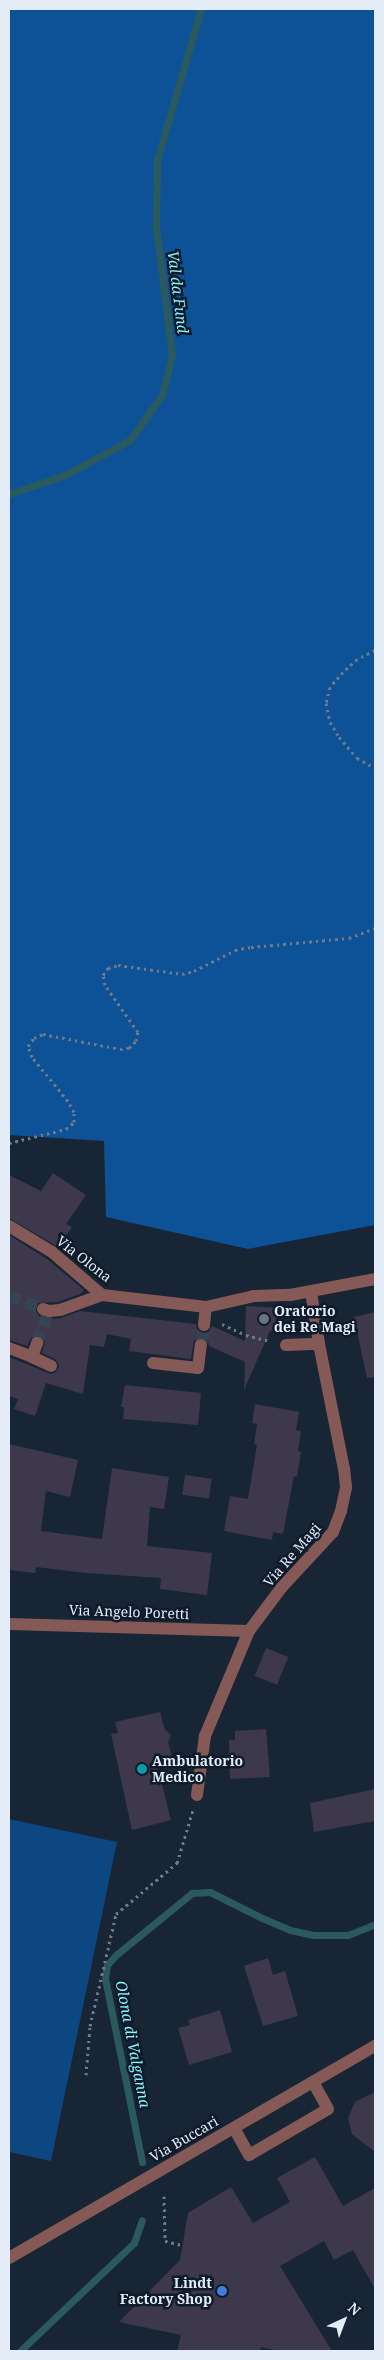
<!DOCTYPE html>
<style>
body{margin:0}
#map{position:relative;width:384px;height:2360px;overflow:hidden;background:#182535;font-family:"Noto Serif",serif}
div>[style]{position:absolute}
.green>*{inset:0;background:#0c4782}
.forest>*{inset:0;background:#0d5296}
.stream>*{height:7px;margin:-3.5px;padding:0 3.5px;transform-origin:3.5px;border-radius:3.5px;background:#2b5a5e}
.building>*{inset:0;background:#3e384c;transform-origin:0 0}
.minor-tunnel>*{height:12px;margin-top:-6px;transform-origin:0;background:repeating-linear-gradient(90deg,#364352 0 12px,transparent 0 18px)}
.path>*{height:3px;margin-top:-1.5px;transform-origin:0;background:repeating-linear-gradient(90deg,#707b89 0 2.5px,transparent 0 6.5px)}
.minor>*{height:12px;margin:-6px;padding:0 6px;transform-origin:6px;border-radius:6px;background:#845956}
.dots>*{width:14px;height:14px;translate:-50% -50%;box-sizing:border-box;border:2px solid #0f1b2b;border-radius:50%}
span{translate:-50% -50%;white-space:nowrap;text-align:center;line-height:1.15;-webkit-text-stroke:5px #0f1b2b;paint-order:stroke}
.street-label{font-size:14px;color:#e3ecf7}
.poi-label{font-size:14px;color:#e3ecf7;font-weight:700}
.left{translate:0 -50%;text-align:left}
.right{translate:-100% -50%;text-align:right}
.water-label{font-size:15px;color:#8cf1fa;font-style:italic}
.frame{position:absolute;inset:0;border:10px solid #e3ecf7;pointer-events:none}
.north{position:absolute;left:319px;top:2295px;width:50px;height:50px;-webkit-text-stroke:4px #0f1b2b;paint-order:stroke;rotate:43deg;font-size:14px;font-weight:700;line-height:20px;text-align:center;color:#e3ecf7}
.north::after{content:'';display:block;margin:auto;width:18px;height:22px;background:#e3ecf7;clip-path:polygon(50% 0,100% 100%,50% 72%,0 100%)}
</style>
<div id="map">
<div class="green">
<i style="clip-path:polygon(9px 1819px,117px 1842px,51px 2161px,9px 2152px)"></i>
</div>
<div class="forest">
<i style="clip-path:polygon(9px 9px,375px 9px,375px 1225px,248px 1249px,106px 1217px,104px 1141px,9px 1135px)"></i>
</div>
<div class="stream">
<i style="left:9px;top:494px;width:59px;rotate:-18.7deg"></i>
<i style="left:65px;top:475px;width:74px;rotate:-28.3deg"></i>
<i style="left:130px;top:440px;width:55px;rotate:-54.6deg"></i>
<i style="left:162px;top:395px;width:41px;rotate:-76deg"></i>
<i style="left:172px;top:355px;width:129px;rotate:-97.1deg"></i>
<i style="left:156px;top:227px;width:67px;rotate:-89.1deg"></i>
<i style="left:157px;top:160px;width:157px;rotate:-73.8deg"></i>
<i style="left:142px;top:2162px;width:187px;rotate:-101.4deg"></i>
<i style="left:105px;top:1979px;width:14px;rotate:-82deg"></i>
<i style="left:107px;top:1965px;width:13px;rotate:-48deg"></i>
<i style="left:116px;top:1955px;width:98px;rotate:-39.2deg"></i>
<i style="left:192px;top:1893px;width:18px;rotate:-3deg"></i>
<i style="left:210px;top:1892px;width:58px;rotate:26.6deg"></i>
<i style="left:262px;top:1918px;width:30px;rotate:23deg"></i>
<i style="left:290px;top:1930px;width:24px;rotate:12deg"></i>
<i style="left:313px;top:1935px;width:35px"></i>
<i style="left:348px;top:1935px;width:29px;rotate:-22deg"></i>
<i style="left:20px;top:2351px;width:157px;rotate:-43.5deg"></i>
<i style="left:134px;top:2243px;width:24px;rotate:-71deg"></i>
</div>
<div class="building">
<i style="clip-path:polygon(53px 1173px,86px 1195px,66px 1224px,72px 1227px,58px 1247px,9px 1218px,9px 1175px,41px 1191px)"></i>
<i style="clip-path:polygon(9px 1235px,47px 1259px,84px 1290px,80px 1294px,58px 1302px,38px 1303px,35px 1310px,40px 1317px,49px 1319px,61px 1318px,80px 1311px,196px 1324px,197px 1329px,203px 1333px,208px 1332px,212px 1326px,245px 1341px,246px 1306px,283px 1308px,283px 1332px,270px 1331px,244px 1390px,245px 1362px,209px 1346px,208px 1341px,203px 1337px,194px 1340px,191px 1359px,129px 1351px,131px 1339px,107px 1334px,104px 1347px,90px 1345px,83px 1394px,46px 1383px,35px 1416px,14px 1409px,18px 1399px,9px 1396px,9px 1357px,51px 1374px,56px 1372px,59px 1366px,55px 1359px,42px 1353px,45px 1342px,40px 1336px,32px 1337px,27px 1346px,9px 1340px)"></i>
<i style="clip-path:polygon(375px 1312px,375px 1377px,367px 1378px,354px 1317px)"></i>
<i style="clip-path:polygon(125px 1385px,201px 1393px,198px 1425px,123px 1419px,124px 1407px,121px 1407px)"></i>
<i style="clip-path:polygon(255px 1404px,299px 1412px,296px 1430px,301px 1431px,298px 1451px,301px 1452px,297px 1477px,294px 1476px,283px 1534px,273px 1532px,272px 1540px,224px 1531px,230px 1496px,248px 1499px,257px 1445px,254px 1444px,257px 1424px,252px 1423px)"></i>
<i style="clip-path:polygon(9px 1444px,78px 1460px,70px 1497px,46px 1491px,41px 1531px,102px 1539px,112px 1468px,169px 1477px,164px 1509px,150px 1507px,147px 1546px,212px 1553px,207px 1595px,160px 1589px,161px 1578px,86px 1573px,36px 1567px,35px 1573px,9px 1570px)"></i>
<i style="left:185px;top:1475px;width:27px;height:20px;rotate:8deg"></i>
<i style="left:266px;top:1648px;width:24px;height:30px;rotate:22deg"></i>
<i style="clip-path:polygon(160px 1712px,165px 1730px,171px 1735px,168px 1742px,173px 1761px,157px 1765px,171px 1820px,132px 1830px,111px 1734px,118px 1733px,115px 1722px)"></i>
<i style="clip-path:polygon(266px 1729px,270px 1777px,230px 1779px,229px 1740px,235px 1740px,235px 1731px)"></i>
<i style="clip-path:polygon(375px 1789px,375px 1821px,314px 1832px,310px 1803px)"></i>
<i style="clip-path:polygon(268px 1958px,273px 1975px,285px 1971px,298px 2016px,263px 2026px,244px 1966px)"></i>
<i style="clip-path:polygon(220px 2010px,232px 2052px,189px 2065px,178px 2028px,190px 2025px,188px 2020px)"></i>
<i style="clip-path:polygon(375px 2092px,375px 2152px,352px 2134px,348px 2118px,355px 2102px)"></i>
<i style="clip-path:polygon(315px 2157px,343px 2206px,375px 2188px,375px 2289px,353px 2250px,334px 2260px,324px 2241px,280px 2266px,332px 2351px,279px 2351px,261px 2347px,260px 2351px,177px 2351px,181px 2335px,119px 2322px,180px 2260px,188px 2213px,231px 2187px,253px 2223px,290px 2202px,277px 2178px)"></i>
</div>
<div class="minor-tunnel">
<i style="left:9px;top:1296px;width:36px;rotate:21deg"></i>
<i style="left:37px;top:1343px;width:29px;rotate:-70deg"></i>
<i style="left:201px;top:1345px;width:20px;rotate:-81deg"></i>
</div>
<div class="path">
<i style="left:375px;top:650px;width:20px;rotate:153deg"></i>
<i style="left:357px;top:659px;width:19px;rotate:137deg"></i>
<i style="left:343px;top:672px;width:20px;rotate:131deg"></i>
<i style="left:330px;top:687px;width:16px;rotate:104deg"></i>
<i style="left:326px;top:703px;width:19px;rotate:78deg"></i>
<i style="left:330px;top:722px;width:17px;rotate:59deg"></i>
<i style="left:339px;top:737px;width:28px;rotate:49deg"></i>
<i style="left:357px;top:758px;width:21px;rotate:29deg"></i>
<i style="left:9px;top:1143px;width:59px;rotate:-13.8deg"></i>
<i style="left:66px;top:1129px;width:11px;rotate:-41deg"></i>
<i style="left:74px;top:1122px;width:10px;rotate:-90deg"></i>
<i style="left:74px;top:1112px;width:13px;rotate:-119deg"></i>
<i style="left:68px;top:1101px;width:57px;rotate:-129.3deg"></i>
<i style="left:32px;top:1057px;width:12px;rotate:-110deg"></i>
<i style="left:28px;top:1046px;width:10px;rotate:-53deg"></i>
<i style="left:34px;top:1038px;width:10px;rotate:-24deg"></i>
<i style="left:43px;top:1034px;width:78px;rotate:11deg"></i>
<i style="left:120px;top:1049px;width:9px;rotate:-6deg"></i>
<i style="left:129px;top:1048px;width:10px;rotate:-45deg"></i>
<i style="left:136px;top:1041px;width:9px;rotate:-77deg"></i>
<i style="left:138px;top:1032px;width:57px;rotate:-125.1deg"></i>
<i style="left:105px;top:985px;width:10px;rotate:-101deg"></i>
<i style="left:103px;top:975px;width:9px;rotate:-54deg"></i>
<i style="left:108px;top:968px;width:10px;rotate:-17deg"></i>
<i style="left:118px;top:965px;width:65px;rotate:8deg"></i>
<i style="left:182px;top:974px;width:12px;rotate:-14deg"></i>
<i style="left:194px;top:971px;width:46px;rotate:-27.1deg"></i>
<i style="left:235px;top:950px;width:16px;rotate:-11deg"></i>
<i style="left:251px;top:947px;width:98px;rotate:-5.2deg"></i>
<i style="left:349px;top:938px;width:28px;rotate:-21deg"></i>
<i style="left:222px;top:1324px;width:26px;rotate:25deg"></i>
<i style="left:246px;top:1335px;width:25px;rotate:14deg"></i>
<i style="left:86px;top:2075px;width:49px;rotate:-85.3deg"></i>
<i style="left:90px;top:2026px;width:115px;rotate:-76.9deg"></i>
<i style="left:116px;top:1914px;width:80px;rotate:-39.9deg"></i>
<i style="left:177px;top:1863px;width:55px;rotate:-73.2deg"></i>
<i style="left:164px;top:2196px;width:45px;rotate:88.7deg"></i>
<i style="left:165px;top:2241px;width:17px;rotate:13deg"></i>
</div>
<div class="minor">
<i style="left:9px;top:1226px;width:50px;rotate:31.2deg"></i>
<i style="left:52px;top:1252px;width:66px;rotate:40.7deg"></i>
<i style="left:102px;top:1295px;width:105px;rotate:6.6deg"></i>
<i style="left:206px;top:1307px;width:49px;rotate:-12.9deg"></i>
<i style="left:254px;top:1296px;width:36px;rotate:-2deg"></i>
<i style="left:290px;top:1295px;width:86px;rotate:-10.7deg"></i>
<i style="left:43px;top:1309px;width:6px;rotate:18deg"></i>
<i style="left:49px;top:1311px;width:11px;rotate:-5deg"></i>
<i style="left:60px;top:1310px;width:45px;rotate:-19.7deg"></i>
<i style="left:204px;top:1325px;width:18px;rotate:-84deg"></i>
<i style="left:286px;top:1345px;width:33px;rotate:-2deg"></i>
<i style="left:9px;top:1348px;width:25px;rotate:21deg"></i>
<i style="left:32px;top:1357px;width:15px;rotate:-70deg"></i>
<i style="left:32px;top:1357px;width:21px;rotate:25deg"></i>
<i style="left:153px;top:1363px;width:45px;rotate:6.3deg"></i>
<i style="left:198px;top:1368px;width:23px;rotate:-83deg"></i>
<i style="left:9px;top:1624px;width:240px;rotate:1.7deg"></i>
<i style="left:197px;top:1795px;width:60px;rotate:-82.3deg"></i>
<i style="left:205px;top:1736px;width:114px;rotate:-67.3deg"></i>
<i style="left:249px;top:1631px;width:55px;rotate:-53.1deg"></i>
<i style="left:282px;top:1587px;width:75px;rotate:-47.2deg"></i>
<i style="left:333px;top:1532px;width:22px;rotate:-69deg"></i>
<i style="left:341px;top:1511px;width:25px;rotate:-78deg"></i>
<i style="left:346px;top:1487px;width:18px;rotate:-96deg"></i>
<i style="left:344px;top:1469px;width:127px;rotate:-101.3deg"></i>
<i style="left:319px;top:1344px;width:53px;rotate:-98.7deg"></i>
<i style="left:234px;top:2128px;width:31px;rotate:61deg"></i>
<i style="left:249px;top:2155px;width:91px;rotate:-30.2deg"></i>
<i style="left:328px;top:2109px;width:31px;rotate:-119deg"></i>
<i style="left:9px;top:2258px;width:423px;rotate:-30.1deg"></i>
</div>
<div class="dots">
<i style="left:264px;top:1319px;background:#6b7280"></i>
<i style="left:142px;top:1769px;background:#0f9aa8"></i>
<i style="left:222px;top:2291px;background:#3f7fe0"></i>
</div>
<div class="street-label">
<span style="left:84px;top:1259px;rotate:38deg">Via Olona</span>
<span style="left:292px;top:1555px;rotate:-49deg">Via Re Magi</span>
<span style="left:129px;top:1612px;rotate:2deg">Via Angelo Poretti</span>
<span style="left:184px;top:2139px;rotate:-30deg">Via Buccari</span>
</div>
<div class="poi-label">
<span class="left" style="left:274px;top:1319px">Oratorio<br>dei Re Magi</span>
<span class="left" style="left:152px;top:1769px">Ambulatorio<br>Medico</span>
<span class="right" style="left:212px;top:2291px">Lindt<br>Factory Shop</span>
</div>
<div class="water-label">
<span style="left:178px;top:292px;rotate:83deg">Val da Fund</span>
<span style="left:133px;top:2044px;rotate:79deg">Olona di Valganna</span>
</div>
<div class="frame"></div>
<div class="north">N</div>
</div>
